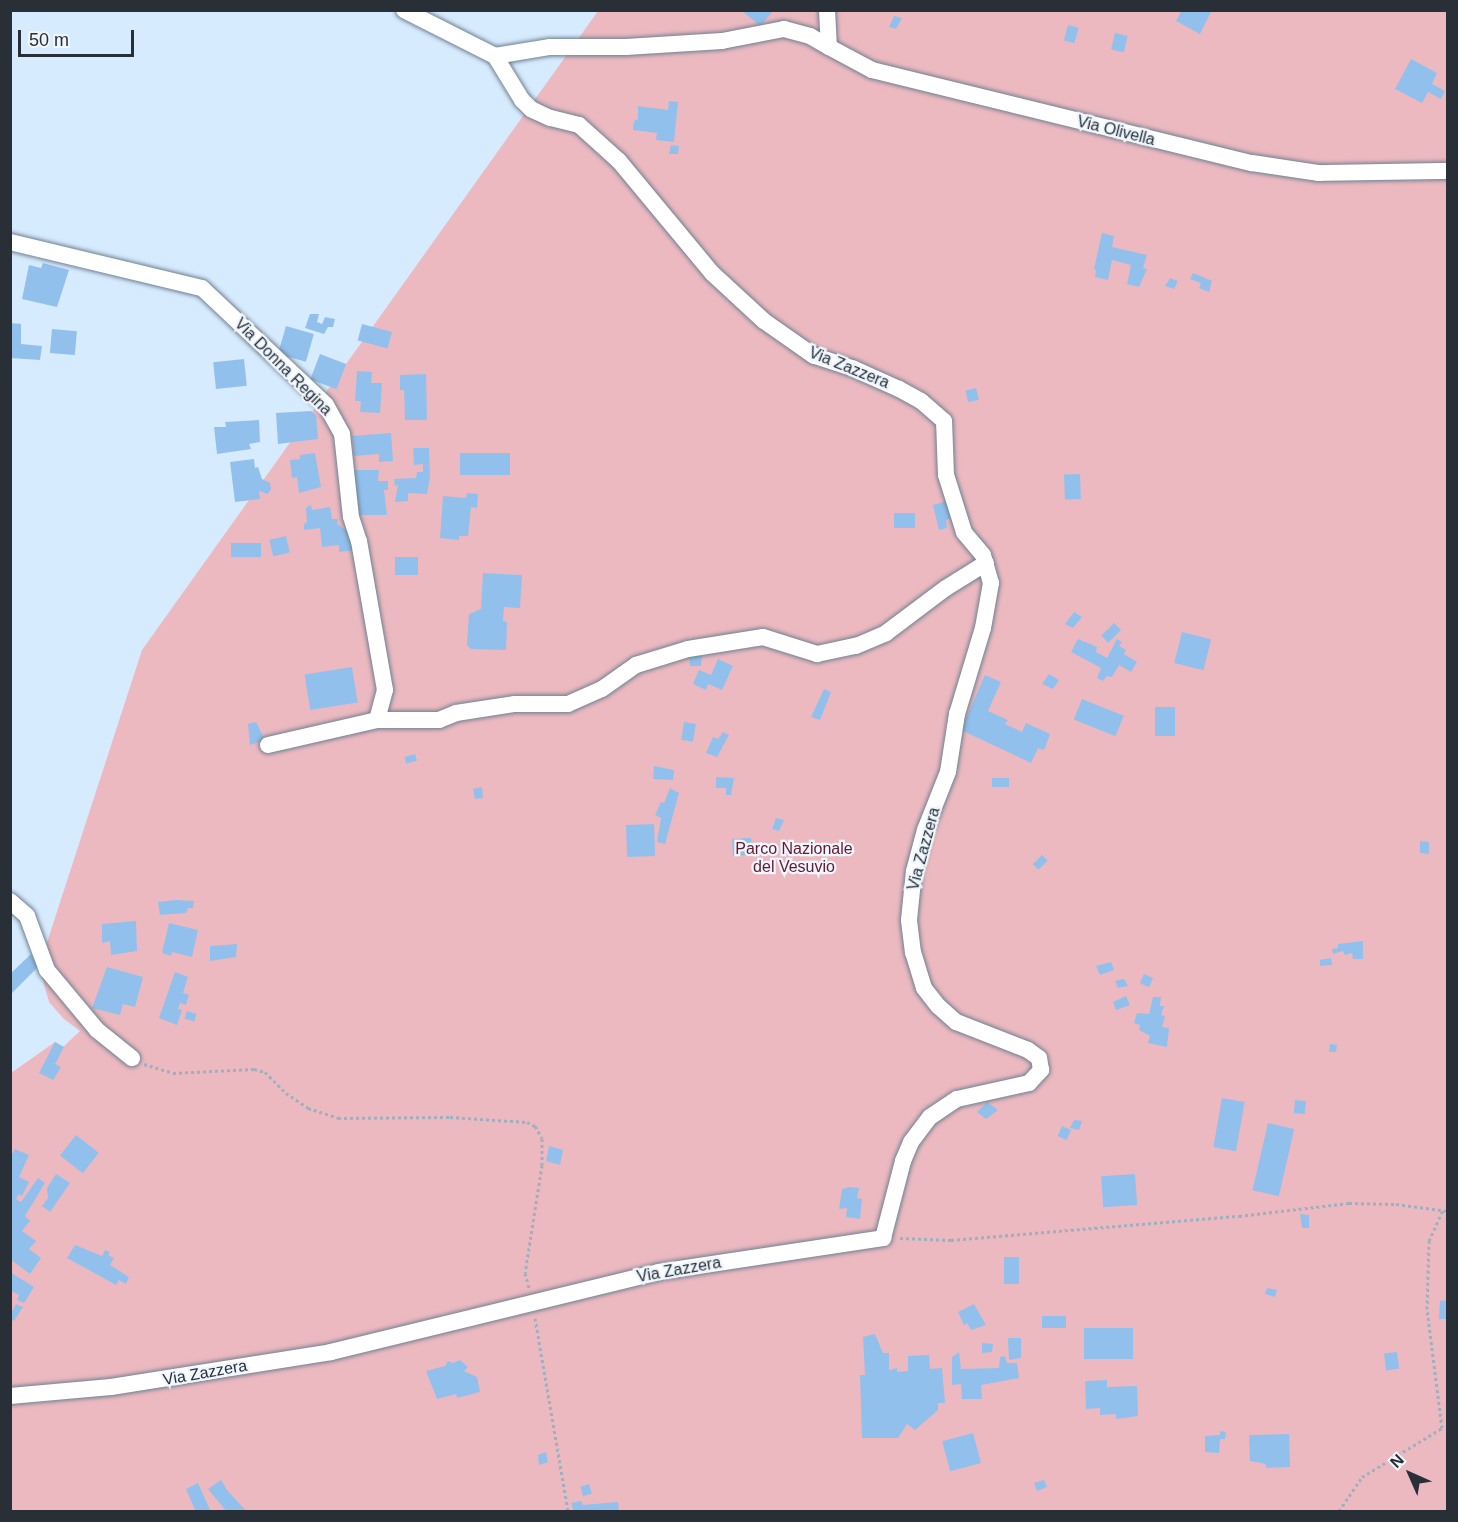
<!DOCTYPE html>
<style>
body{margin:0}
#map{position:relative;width:1458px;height:1522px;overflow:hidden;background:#d7ebfe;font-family:Arial,sans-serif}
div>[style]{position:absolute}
.green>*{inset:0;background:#edb9c0}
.building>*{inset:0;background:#92c0ec;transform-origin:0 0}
.path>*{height:3px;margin-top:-1.5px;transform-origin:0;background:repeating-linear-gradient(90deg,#9fafbe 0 3px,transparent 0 6px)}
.roads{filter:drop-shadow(0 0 2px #708193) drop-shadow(0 0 2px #708193)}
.minor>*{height:16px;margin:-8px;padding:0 8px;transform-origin:8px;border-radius:8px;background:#fff}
span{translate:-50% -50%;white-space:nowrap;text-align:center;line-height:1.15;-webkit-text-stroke:4.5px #eff6fe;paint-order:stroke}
.street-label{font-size:16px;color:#282f37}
.park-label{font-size:16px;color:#65192d}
.frame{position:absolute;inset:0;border:12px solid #282f37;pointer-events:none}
.north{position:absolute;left:1380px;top:1444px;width:60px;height:60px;-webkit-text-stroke:4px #eff6fe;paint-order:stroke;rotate:315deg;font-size:16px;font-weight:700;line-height:24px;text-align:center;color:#282f37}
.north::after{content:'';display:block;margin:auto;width:21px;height:27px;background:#282f37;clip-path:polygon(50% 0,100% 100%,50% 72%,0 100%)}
.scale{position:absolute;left:18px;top:30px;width:116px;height:27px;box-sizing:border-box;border:3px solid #282f37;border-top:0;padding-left:8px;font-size:18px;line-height:21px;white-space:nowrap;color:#282f37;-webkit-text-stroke:4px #eff6fe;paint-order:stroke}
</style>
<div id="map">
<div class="green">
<i style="clip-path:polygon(598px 11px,1447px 11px,1447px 1511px,11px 1512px,11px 1073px,55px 1042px,63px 1047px,80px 1031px,64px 1019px,49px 1002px,39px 967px,142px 650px)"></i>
</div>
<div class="building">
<i style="clip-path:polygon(741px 10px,774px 10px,760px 26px)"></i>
<i style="clip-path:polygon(1182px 10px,1212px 10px,1200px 34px,1176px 21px)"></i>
<i style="clip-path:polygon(894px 16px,902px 18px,896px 29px,889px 27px)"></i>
<i style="left:1068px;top:25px;width:11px;height:16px;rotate:15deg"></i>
<i style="left:1115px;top:33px;width:13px;height:17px;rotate:13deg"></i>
<i style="clip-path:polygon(1411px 59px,1437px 73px,1432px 84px,1445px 91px,1441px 99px,1428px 92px,1422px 103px,1395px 89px)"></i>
<i style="clip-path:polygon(669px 101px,678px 102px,674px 142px,656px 140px,657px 133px,633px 130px,634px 121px,638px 119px,638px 106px,668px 110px)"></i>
<i style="clip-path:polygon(671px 145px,679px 146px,678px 154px,669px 154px)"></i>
<i style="clip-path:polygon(1102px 233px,1114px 236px,1112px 247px,1147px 255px,1143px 268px,1147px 269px,1139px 287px,1127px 284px,1131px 265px,1112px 260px,1108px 280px,1095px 277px,1096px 270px,1094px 269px)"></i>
<i style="clip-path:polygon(43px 263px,69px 270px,57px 307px,22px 299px,29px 265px,41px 268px)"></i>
<i style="clip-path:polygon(1193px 273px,1212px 281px,1209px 292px,1199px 288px,1201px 283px,1190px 279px)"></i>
<i style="clip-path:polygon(1170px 278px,1178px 281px,1174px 289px,1165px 286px)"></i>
<i style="clip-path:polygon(310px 314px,319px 314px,317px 322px,322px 324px,325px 317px,335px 319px,333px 327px,328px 327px,324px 334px,305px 328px)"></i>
<i style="clip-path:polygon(10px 323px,21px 324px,21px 344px,42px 346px,40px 360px,10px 358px)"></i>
<i style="left:362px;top:324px;width:31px;height:17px;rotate:15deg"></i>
<i style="left:286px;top:326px;width:29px;height:29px;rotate:16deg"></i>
<i style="left:52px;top:329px;width:25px;height:24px;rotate:5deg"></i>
<i style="left:320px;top:354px;width:28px;height:27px;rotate:21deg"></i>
<i style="left:244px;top:359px;width:27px;height:31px;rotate:84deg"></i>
<i style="clip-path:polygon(357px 371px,372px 372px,371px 383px,382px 383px,380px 413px,360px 412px,361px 401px,355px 401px)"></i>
<i style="clip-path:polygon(426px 374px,427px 420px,405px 420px,404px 390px,400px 390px,400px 375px)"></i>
<i style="left:976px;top:388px;width:12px;height:11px;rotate:76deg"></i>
<i style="clip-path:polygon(311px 411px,316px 415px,318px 439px,278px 444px,276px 413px)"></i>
<i style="clip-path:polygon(259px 420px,260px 442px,249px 444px,251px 449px,217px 454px,214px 427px,226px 427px,225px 422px)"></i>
<i style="clip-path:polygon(391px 433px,393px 461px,379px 462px,379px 454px,354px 456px,352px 436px)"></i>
<i style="clip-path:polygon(413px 448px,429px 448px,430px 477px,427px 494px,408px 493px,408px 501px,395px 502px,398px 485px,395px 486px,394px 479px,416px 478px,417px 472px,423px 472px,423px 464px,414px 465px)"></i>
<i style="clip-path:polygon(315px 453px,321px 487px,299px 493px,297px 477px,292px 478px,290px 460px,300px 459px,300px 455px)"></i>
<i style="left:460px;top:453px;width:50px;height:22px"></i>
<i style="clip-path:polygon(254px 459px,255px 468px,258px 467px,262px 479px,270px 483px,271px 489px,268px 494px,259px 491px,260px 499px,235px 502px,230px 462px)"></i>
<i style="clip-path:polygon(353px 470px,379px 470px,378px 481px,388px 481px,388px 490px,384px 490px,387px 515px,354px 515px)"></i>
<i style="left:1080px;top:474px;width:25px;height:16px;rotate:88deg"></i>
<i style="clip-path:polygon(467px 493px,478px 494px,477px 508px,471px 507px,468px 536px,459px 536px,459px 540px,440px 538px,443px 496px,466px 498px)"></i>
<i style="clip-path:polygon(947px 501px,952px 518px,946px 520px,947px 528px,939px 530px,933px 505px)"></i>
<i style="clip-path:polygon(311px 505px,312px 510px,330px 507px,332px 519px,338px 519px,337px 524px,353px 535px,354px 550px,339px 552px,339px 545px,322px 547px,320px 528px,304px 530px,304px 524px,307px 522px,306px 508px)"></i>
<i style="left:894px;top:513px;width:21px;height:15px"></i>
<i style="left:286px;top:536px;width:17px;height:17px;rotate:77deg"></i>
<i style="left:261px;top:543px;width:14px;height:30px;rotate:90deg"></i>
<i style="left:395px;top:557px;width:23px;height:18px"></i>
<i style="clip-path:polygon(483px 573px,522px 575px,520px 608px,504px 607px,503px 621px,507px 622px,506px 650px,471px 649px,467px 645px,469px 614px,481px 609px)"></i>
<i style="clip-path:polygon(1074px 612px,1082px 617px,1073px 628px,1065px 624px)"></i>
<i style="left:1114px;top:623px;width:10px;height:18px;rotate:45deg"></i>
<i style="left:1182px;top:632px;width:30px;height:32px;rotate:14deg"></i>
<i style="clip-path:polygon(1078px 639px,1097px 647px,1096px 652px,1107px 658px,1117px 639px,1122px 642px,1119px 646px,1126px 650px,1124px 654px,1137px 662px,1131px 672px,1119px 665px,1112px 677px,1107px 676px,1103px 681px,1097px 678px,1101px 668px,1071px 652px)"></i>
<i style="clip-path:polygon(689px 656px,702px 656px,701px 666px,690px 666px)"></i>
<i style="clip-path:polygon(718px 659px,733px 666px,722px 690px,708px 684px,706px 690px,693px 684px,699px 670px,711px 675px)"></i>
<i style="left:352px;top:667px;width:36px;height:48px;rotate:81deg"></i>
<i style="clip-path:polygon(1049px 674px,1059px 680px,1053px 689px,1042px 684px)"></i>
<i style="clip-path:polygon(985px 675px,1001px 682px,988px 711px,1008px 720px,1005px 724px,1022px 732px,1026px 723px,1050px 734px,1045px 748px,1043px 750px,1038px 748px,1031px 763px,961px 730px)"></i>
<i style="clip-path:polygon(824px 689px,831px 692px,820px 720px,811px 717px)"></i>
<i style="left:1082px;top:699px;width:45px;height:22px;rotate:22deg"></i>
<i style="left:1155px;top:707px;width:20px;height:29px"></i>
<i style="clip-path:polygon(256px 722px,265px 740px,250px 745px,248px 724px)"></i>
<i style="left:684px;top:722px;width:12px;height:18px;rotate:9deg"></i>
<i style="clip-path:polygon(723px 732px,729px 735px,717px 757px,706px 753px,713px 737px,718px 739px)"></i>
<i style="left:415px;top:754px;width:7px;height:11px;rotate:74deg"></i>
<i style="clip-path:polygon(654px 766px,674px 770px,673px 780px,653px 779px)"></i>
<i style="clip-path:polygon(716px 777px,734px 778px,731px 795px,726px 795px,726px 788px,716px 788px)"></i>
<i style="left:992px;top:778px;width:17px;height:9px"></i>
<i style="clip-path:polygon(482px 787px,483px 798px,475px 799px,473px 789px)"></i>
<i style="clip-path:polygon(670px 788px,679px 793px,665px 844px,657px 842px,661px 818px,655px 815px,661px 802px,664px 803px)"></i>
<i style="clip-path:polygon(776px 818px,784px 820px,779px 831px,772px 829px)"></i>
<i style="left:654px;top:824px;width:32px;height:28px;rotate:88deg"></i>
<i style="left:751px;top:838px;width:17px;height:19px;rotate:87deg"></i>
<i style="clip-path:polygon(1420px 841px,1429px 842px,1429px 854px,1420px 853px)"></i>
<i style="left:1042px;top:855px;width:8px;height:13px;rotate:45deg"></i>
<i style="clip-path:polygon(176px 900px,194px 901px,193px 908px,188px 908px,186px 913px,160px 915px,158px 902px)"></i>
<i style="clip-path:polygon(136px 921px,137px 951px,111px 955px,110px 941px,102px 943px,102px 924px)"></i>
<i style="clip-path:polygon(169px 923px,198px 930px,192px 957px,172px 952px,171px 956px,162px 953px)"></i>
<i style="clip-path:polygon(1363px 941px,1363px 959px,1353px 959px,1352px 953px,1345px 955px,1343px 951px,1333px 954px,1332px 949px,1338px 948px,1338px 944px)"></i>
<i style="clip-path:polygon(237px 944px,236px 957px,210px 961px,210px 946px)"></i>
<i style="clip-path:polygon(31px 954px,38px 967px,10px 995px,10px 974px)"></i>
<i style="clip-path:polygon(1331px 958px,1332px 965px,1320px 966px,1320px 960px)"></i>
<i style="clip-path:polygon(1111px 962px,1114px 970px,1100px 975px,1096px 966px)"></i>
<i style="clip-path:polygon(107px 967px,143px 977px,135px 1007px,123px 1004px,120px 1015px,92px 1008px)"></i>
<i style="clip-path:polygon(175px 972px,188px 977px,183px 993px,189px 995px,186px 1005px,180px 1003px,178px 1009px,182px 1010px,177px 1025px,159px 1018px)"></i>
<i style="left:1144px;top:974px;width:10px;height:10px;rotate:24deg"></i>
<i style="clip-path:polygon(1124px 979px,1128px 986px,1118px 988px,1115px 981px)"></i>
<i style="clip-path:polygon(1126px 996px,1130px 1005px,1116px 1010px,1113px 1002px)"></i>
<i style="clip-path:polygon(1153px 997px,1161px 997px,1160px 1006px,1164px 1006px,1161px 1015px,1165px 1016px,1162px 1027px,1169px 1028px,1167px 1047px,1148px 1043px,1150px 1036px,1139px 1030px,1140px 1025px,1134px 1023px,1137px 1013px,1149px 1014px)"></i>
<i style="left:187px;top:1011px;width:10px;height:8px;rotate:17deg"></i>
<i style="clip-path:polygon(55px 1042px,64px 1047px,55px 1064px,61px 1067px,53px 1080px,39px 1073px)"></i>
<i style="clip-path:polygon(1330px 1044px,1337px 1045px,1336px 1052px,1329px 1052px)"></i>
<i style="left:1222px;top:1098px;width:23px;height:50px;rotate:10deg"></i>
<i style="left:1295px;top:1100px;width:11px;height:13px;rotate:5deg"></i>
<i style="clip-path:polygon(987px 1102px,998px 1110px,986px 1119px,977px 1112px)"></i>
<i style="clip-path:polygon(1074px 1120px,1082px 1121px,1079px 1130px,1070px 1128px)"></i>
<i style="left:1268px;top:1123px;width:27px;height:69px;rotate:13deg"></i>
<i style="left:1062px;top:1126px;width:10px;height:11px;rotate:24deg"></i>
<i style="left:76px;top:1135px;width:29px;height:26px;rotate:38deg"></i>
<i style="clip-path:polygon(549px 1146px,563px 1150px,560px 1165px,546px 1161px)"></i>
<i style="clip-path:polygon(15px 1149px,29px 1155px,19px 1177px,29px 1182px,22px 1196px,19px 1194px,16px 1199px,21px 1202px,38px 1178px,45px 1183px,25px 1216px,30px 1221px,22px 1231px,36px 1241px,29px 1249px,41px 1258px,30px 1274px,10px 1259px,10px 1157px)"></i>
<i style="clip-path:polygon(56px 1174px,70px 1183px,50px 1212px,42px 1206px,48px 1198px,47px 1188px)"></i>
<i style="left:1135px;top:1174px;width:31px;height:34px;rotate:86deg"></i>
<i style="clip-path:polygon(849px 1187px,859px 1188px,857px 1198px,862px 1199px,860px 1219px,846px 1217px,847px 1208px,839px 1209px,842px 1189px)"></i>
<i style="clip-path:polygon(1300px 1214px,1309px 1215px,1309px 1228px,1302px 1228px)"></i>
<i style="clip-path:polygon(75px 1245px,102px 1256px,105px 1250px,110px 1252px,108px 1255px,114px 1258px,110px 1265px,129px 1277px,126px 1284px,119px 1280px,116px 1285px,67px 1258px)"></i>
<i style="left:1004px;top:1257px;width:15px;height:27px"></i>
<i style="clip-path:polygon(10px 1272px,34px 1287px,24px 1303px,17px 1300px,19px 1295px,10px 1290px)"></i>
<i style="clip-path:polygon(1267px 1288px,1277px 1290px,1275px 1297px,1265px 1294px)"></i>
<i style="clip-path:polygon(1448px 1300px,1448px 1319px,1439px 1319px,1440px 1301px)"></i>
<i style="clip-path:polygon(16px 1304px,23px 1307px,14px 1321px,10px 1319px,10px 1315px)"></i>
<i style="clip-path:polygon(974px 1304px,986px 1325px,971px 1330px,967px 1323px,964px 1325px,958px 1312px)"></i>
<i style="left:1066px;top:1316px;width:12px;height:24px;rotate:90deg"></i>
<i style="left:1133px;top:1328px;width:31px;height:49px;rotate:90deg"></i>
<i style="clip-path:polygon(875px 1334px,883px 1353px,889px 1353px,889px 1370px,897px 1368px,897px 1372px,908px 1371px,908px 1356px,929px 1355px,930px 1369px,942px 1368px,945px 1403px,938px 1403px,938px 1410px,915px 1430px,907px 1424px,898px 1438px,862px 1438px,860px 1375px,865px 1375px,863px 1337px)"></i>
<i style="clip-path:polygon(1008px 1338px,1021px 1338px,1021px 1358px,1009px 1360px)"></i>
<i style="clip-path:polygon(982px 1343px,993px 1344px,992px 1352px,982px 1353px)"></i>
<i style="clip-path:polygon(959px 1352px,961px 1369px,999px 1368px,1000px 1357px,1005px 1356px,1007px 1363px,1017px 1363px,1019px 1378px,981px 1385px,982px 1399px,962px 1399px,961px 1384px,952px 1385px,952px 1357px)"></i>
<i style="left:1397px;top:1352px;width:17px;height:13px;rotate:83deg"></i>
<i style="clip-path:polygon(460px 1360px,468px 1367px,464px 1371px,477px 1377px,480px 1392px,457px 1398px,456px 1394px,437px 1399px,426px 1371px,445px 1366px,448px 1361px,453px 1363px)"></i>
<i style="clip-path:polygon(1107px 1380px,1107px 1387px,1137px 1386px,1138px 1416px,1116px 1419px,1116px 1414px,1100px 1415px,1100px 1408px,1086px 1409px,1085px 1381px)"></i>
<i style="clip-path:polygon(1220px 1431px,1226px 1432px,1225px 1439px,1220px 1439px,1219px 1453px,1205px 1452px,1205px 1436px,1220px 1435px)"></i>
<i style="left:973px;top:1433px;width:31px;height:32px;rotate:75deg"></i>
<i style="clip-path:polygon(1289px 1434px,1290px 1467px,1266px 1468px,1266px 1464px,1250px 1461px,1249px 1435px)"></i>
<i style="clip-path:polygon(546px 1452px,548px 1462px,539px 1465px,538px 1455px)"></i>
<i style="clip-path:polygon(221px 1480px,227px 1490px,247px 1512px,227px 1512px,208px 1489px)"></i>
<i style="clip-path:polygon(1044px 1480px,1047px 1487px,1037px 1491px,1034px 1483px)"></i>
<i style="clip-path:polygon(198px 1483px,210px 1510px,208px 1512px,196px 1512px,186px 1489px)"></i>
<i style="left:589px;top:1484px;width:10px;height:9px;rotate:73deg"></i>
<i style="clip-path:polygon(581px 1501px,583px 1505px,618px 1502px,619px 1512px,574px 1512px,571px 1503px)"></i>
</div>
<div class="path">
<i style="left:144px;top:1064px;width:30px;rotate:17deg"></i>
<i style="left:173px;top:1073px;width:81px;rotate:-2.8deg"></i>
<i style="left:254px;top:1069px;width:11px;rotate:15deg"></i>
<i style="left:265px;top:1072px;width:30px;rotate:45deg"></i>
<i style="left:286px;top:1093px;width:27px;rotate:34deg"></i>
<i style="left:308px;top:1108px;width:32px;rotate:18deg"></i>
<i style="left:338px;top:1118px;width:112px;rotate:-0.5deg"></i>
<i style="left:450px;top:1117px;width:77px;rotate:3.7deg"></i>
<i style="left:527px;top:1122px;width:9px;rotate:27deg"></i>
<i style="left:535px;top:1126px;width:14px;rotate:60deg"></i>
<i style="left:542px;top:1138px;width:27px;rotate:90deg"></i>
<i style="left:542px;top:1165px;width:109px;rotate:98.9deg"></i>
<i style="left:525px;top:1273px;width:16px;rotate:75deg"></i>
<i style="left:900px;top:1238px;width:51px;rotate:2.2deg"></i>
<i style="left:951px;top:1240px;width:289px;rotate:-4.8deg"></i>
<i style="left:1239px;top:1216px;width:111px;rotate:-6.7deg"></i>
<i style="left:1349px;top:1203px;width:47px;rotate:1.2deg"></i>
<i style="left:1396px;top:1204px;width:52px;rotate:7.7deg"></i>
<i style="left:535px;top:1318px;width:197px;rotate:80.3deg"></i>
<i style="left:1327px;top:1512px;width:12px;rotate:-5deg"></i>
<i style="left:1339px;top:1511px;width:41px;rotate:-55.9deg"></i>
<i style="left:1362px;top:1477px;width:94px;rotate:-31.5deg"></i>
<i style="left:1442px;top:1428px;width:120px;rotate:-97.2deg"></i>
<i style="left:1427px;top:1309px;width:68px;rotate:-88.3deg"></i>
<i style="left:1429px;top:1241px;width:34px;rotate:-66deg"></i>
</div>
<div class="roads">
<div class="minor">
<i style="left:404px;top:10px;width:102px;rotate:26.8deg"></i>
<i style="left:827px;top:10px;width:37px;rotate:87deg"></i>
<i style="left:829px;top:47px;width:49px;rotate:28.1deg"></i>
<i style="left:872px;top:70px;width:391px;rotate:13.8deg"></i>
<i style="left:1252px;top:163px;width:68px;rotate:8.5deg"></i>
<i style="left:1319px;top:173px;width:129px;rotate:-0.9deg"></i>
<i style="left:495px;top:56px;width:56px;rotate:-9.3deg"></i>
<i style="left:550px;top:47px;width:76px"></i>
<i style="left:626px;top:47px;width:96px;rotate:-3.6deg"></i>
<i style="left:722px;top:41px;width:63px;rotate:-11deg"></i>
<i style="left:784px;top:29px;width:27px;rotate:15deg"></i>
<i style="left:810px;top:36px;width:22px;rotate:30deg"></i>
<i style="left:10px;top:242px;width:197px;rotate:13.5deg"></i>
<i style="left:202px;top:288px;width:170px;rotate:43.3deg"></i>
<i style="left:326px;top:405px;width:33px;rotate:61deg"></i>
<i style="left:342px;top:434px;width:83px;rotate:83.8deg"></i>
<i style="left:351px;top:517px;width:25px;rotate:72deg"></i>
<i style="left:359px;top:541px;width:151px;rotate:80.1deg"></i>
<i style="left:385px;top:690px;width:31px;rotate:105deg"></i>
<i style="left:268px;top:745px;width:112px;rotate:-12.9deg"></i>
<i style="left:377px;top:720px;width:62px"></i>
<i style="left:439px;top:720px;width:18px;rotate:-22deg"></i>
<i style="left:456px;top:713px;width:60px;rotate:-8.7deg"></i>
<i style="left:515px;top:704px;width:53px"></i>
<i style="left:568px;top:704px;width:37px;rotate:-24deg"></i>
<i style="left:602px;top:689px;width:42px;rotate:-35.2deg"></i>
<i style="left:636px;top:665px;width:54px;rotate:-17.1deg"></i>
<i style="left:688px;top:649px;width:76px;rotate:-9.1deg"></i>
<i style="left:763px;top:637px;width:57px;rotate:17.5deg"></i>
<i style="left:817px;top:654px;width:40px;rotate:-12deg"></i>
<i style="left:856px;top:646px;width:33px;rotate:-23deg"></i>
<i style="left:886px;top:633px;width:75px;rotate:-36.9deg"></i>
<i style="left:946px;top:588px;width:47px;rotate:-32deg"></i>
<i style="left:10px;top:901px;width:23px;rotate:41deg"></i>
<i style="left:27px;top:916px;width:58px;rotate:69.7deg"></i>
<i style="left:47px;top:970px;width:78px;rotate:50.2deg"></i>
<i style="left:97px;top:1030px;width:45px;rotate:38.7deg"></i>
<i style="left:10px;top:1396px;width:101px;rotate:-5.1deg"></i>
<i style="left:111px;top:1387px;width:223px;rotate:-9deg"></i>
<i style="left:331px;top:1352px;width:338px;rotate:-13.7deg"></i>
<i style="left:659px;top:1272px;width:227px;rotate:-8.6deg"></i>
<i style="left:883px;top:1238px;width:80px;rotate:-75.4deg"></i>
<i style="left:903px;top:1161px;width:21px;rotate:-67deg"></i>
<i style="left:911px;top:1142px;width:31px;rotate:-53deg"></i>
<i style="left:930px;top:1117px;width:32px;rotate:-34deg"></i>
<i style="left:957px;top:1099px;width:74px;rotate:-12.5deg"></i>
<i style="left:1029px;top:1083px;width:18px;rotate:-47deg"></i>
<i style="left:1041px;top:1070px;width:12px;rotate:-99deg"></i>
<i style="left:1039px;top:1058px;width:14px;rotate:-144deg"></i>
<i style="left:1028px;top:1050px;width:77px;rotate:-158.7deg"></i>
<i style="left:956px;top:1022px;width:24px;rotate:-138deg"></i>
<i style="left:938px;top:1006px;width:23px;rotate:-128deg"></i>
<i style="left:924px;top:988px;width:37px;rotate:-107deg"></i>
<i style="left:913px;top:953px;width:33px;rotate:-97deg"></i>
<i style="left:909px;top:920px;width:49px;rotate:-84.2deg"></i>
<i style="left:914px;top:871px;width:42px;rotate:-75deg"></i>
<i style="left:925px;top:830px;width:62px;rotate:-68.4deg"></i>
<i style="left:948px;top:772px;width:59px;rotate:-81.2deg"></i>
<i style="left:957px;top:714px;width:90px;rotate:-73.2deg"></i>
<i style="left:983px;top:628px;width:46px;rotate:-79.9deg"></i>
<i style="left:991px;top:583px;width:29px;rotate:-106deg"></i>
<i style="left:983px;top:555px;width:30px;rotate:-130deg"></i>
<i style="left:964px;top:532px;width:60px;rotate:-107.5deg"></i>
<i style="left:946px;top:475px;width:54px;rotate:-92.1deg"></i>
<i style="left:944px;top:421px;width:30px;rotate:-139deg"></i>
<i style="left:921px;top:401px;width:25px;rotate:-151deg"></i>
<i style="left:899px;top:389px;width:51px;rotate:-155.9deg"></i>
<i style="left:852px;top:368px;width:40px;rotate:-162deg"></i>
<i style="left:814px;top:356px;width:61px;rotate:-145deg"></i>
<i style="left:764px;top:321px;width:71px;rotate:-137.3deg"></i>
<i style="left:712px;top:273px;width:146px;rotate:-129.7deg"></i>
<i style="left:619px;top:161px;width:54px;rotate:-138deg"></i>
<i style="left:579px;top:125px;width:30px;rotate:-166deg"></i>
<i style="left:550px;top:118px;width:21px;rotate:-155deg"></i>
<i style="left:531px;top:109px;width:13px;rotate:-135deg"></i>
<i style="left:522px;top:100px;width:52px;rotate:-121.5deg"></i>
</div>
</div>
<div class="street-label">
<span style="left:1116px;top:131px;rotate:14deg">Via Olivella</span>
<span style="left:283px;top:367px;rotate:45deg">Via Donna Regina</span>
<span style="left:849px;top:368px;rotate:22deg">Via Zazzera</span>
<span style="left:924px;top:849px;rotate:-75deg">Via Zazzera</span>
<span style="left:679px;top:1270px;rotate:-10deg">Via Zazzera</span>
<span style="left:205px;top:1373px;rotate:-10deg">Via Zazzera</span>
</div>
<div class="park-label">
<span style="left:794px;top:858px">Parco Nazionale<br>del Vesuvio</span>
</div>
<div class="frame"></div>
<div class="north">N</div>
<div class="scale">50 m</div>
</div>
